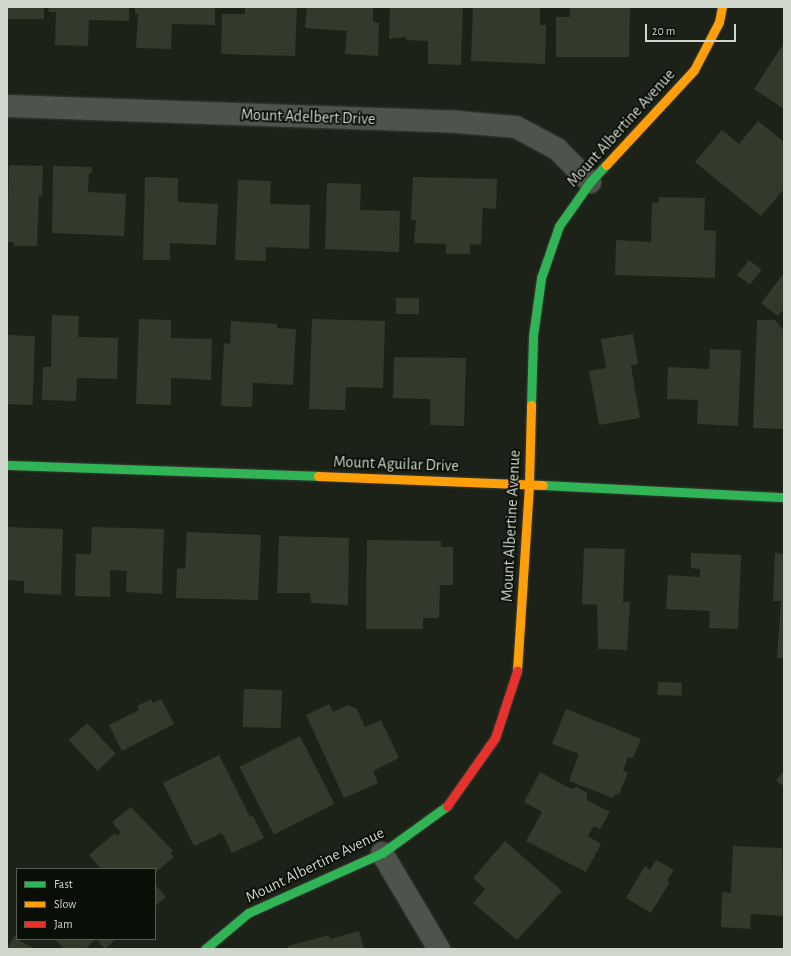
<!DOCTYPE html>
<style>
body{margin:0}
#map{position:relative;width:791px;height:956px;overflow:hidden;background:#1d2218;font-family:"Alegreya Sans",sans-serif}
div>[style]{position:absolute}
.building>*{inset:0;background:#323a2b;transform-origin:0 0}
.roads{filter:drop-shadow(0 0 1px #373c34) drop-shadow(0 0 1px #373c34)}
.street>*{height:22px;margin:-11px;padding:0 11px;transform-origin:11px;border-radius:11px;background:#4e534b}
.fast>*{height:9px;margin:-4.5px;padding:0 4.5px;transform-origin:4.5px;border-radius:4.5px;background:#30b455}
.slow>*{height:9px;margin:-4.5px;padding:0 4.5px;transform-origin:4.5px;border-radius:4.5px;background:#ff9f0a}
.jam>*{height:9px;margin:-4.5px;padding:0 4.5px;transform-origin:4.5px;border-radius:4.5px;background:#e5322d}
span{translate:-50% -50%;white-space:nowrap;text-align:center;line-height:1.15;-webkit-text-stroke:3.5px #090e06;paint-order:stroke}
.street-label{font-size:16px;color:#cfd6cb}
.frame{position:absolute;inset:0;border:8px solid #cfd6cb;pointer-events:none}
.legend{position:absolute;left:16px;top:868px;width:140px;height:72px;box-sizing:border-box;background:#090e06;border:1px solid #585e55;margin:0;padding:5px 7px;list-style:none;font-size:12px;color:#cfd6cb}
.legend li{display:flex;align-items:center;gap:8px;height:20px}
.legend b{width:20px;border:1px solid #585e55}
.scale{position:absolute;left:645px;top:24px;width:91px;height:18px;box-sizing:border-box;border:2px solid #cfd6cb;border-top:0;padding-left:5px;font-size:12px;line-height:14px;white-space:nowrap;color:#cfd6cb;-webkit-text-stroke:3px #090e06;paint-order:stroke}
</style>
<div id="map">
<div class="building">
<i style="left:7px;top:7px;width:37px;height:12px"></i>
<i style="clip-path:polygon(49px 7px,129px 7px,129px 21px,89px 20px,88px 46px,55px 45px,56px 12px,48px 12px)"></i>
<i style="clip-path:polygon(135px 7px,215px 7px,215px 25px,172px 24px,171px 49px,136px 48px,138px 14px,135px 14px)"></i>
<i style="clip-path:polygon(245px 7px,297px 7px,295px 56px,221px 54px,222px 14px,245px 14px)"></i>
<i style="clip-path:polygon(307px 7px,373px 7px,373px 22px,379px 23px,378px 56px,345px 54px,347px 31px,305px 28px)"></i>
<i style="clip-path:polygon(390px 7px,463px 7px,461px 65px,428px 64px,428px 41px,406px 40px,406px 37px,389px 39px)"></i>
<i style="clip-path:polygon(473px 7px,540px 7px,540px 25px,546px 25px,545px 64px,471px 61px)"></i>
<i style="clip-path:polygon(570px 7px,630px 7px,629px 57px,556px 57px,556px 17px,570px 17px)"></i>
<i style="clip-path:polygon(784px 43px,784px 109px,754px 89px)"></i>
<i style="clip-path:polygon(758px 121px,784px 142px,784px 189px,761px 216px,695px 162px,722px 130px,739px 144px)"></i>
<i style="clip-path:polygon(9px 165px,43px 166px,42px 196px,39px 196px,37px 246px,14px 246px,14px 242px,7px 242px)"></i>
<i style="clip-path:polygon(53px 166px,92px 167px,92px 173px,89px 173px,88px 192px,126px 194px,124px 236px,52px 233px)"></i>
<i style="clip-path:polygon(145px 177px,178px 178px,178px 202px,218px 204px,216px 245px,170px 243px,170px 260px,143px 260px)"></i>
<i style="clip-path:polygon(413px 177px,497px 179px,496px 209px,483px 208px,481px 245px,470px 244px,470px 254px,446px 254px,446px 244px,414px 243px,416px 220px,411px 220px)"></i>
<i style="clip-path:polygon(238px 180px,271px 181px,270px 204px,310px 205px,309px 249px,266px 247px,266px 261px,235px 260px)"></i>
<i style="clip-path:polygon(327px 183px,361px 184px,360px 210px,400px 211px,399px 252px,325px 249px)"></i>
<i style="clip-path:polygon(659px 197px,705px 198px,704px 230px,716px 231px,715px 278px,615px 275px,616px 240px,651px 242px,652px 203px,659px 203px)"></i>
<i style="left:749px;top:260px;width:16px;height:19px;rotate:38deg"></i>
<i style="clip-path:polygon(784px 273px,784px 309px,778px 316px,761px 303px)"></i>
<i style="left:396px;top:298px;width:23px;height:16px"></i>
<i style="clip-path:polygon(52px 315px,79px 316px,78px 337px,118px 338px,117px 379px,77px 378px,76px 401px,42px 400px,43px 367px,51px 367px)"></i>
<i style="clip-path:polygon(139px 319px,171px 320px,171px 338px,212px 339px,211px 380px,171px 378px,171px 405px,136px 404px)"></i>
<i style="clip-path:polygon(312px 319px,385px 321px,383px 388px,346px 387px,345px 410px,309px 409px)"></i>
<i style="clip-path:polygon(757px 320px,775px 320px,784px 331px,784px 429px,753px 428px)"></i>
<i style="clip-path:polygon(231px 321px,277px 324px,277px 328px,296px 329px,293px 385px,253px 383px,252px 407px,221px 406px,224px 343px,230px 344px)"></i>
<i style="clip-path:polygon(633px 334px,638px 364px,631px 366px,640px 418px,599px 425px,589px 371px,606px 368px,601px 339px)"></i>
<i style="left:7px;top:335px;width:28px;height:69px;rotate:2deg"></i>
<i style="clip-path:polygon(710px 349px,741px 350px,738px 426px,697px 424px,698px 400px,667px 399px,668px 367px,709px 369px)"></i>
<i style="clip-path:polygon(394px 357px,466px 358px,464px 426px,430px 425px,430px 399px,393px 398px)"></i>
<i style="clip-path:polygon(7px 527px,63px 529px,61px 595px,24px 593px,24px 581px,7px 580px)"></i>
<i style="clip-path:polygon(92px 527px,164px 529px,162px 594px,126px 592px,127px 571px,110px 570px,110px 597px,75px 596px,76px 554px,91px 554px)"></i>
<i style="clip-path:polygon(187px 532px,261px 535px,258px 600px,176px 598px,177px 568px,185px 569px)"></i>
<i style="clip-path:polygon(279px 536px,349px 538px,348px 605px,311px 603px,310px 593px,277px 593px)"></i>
<i style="clip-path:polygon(367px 540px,441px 541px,441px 547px,453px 547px,453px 585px,440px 585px,439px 618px,423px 618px,423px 629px,366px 629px)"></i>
<i style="clip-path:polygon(584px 548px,625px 549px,623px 602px,630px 602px,627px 650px,598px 649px,597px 605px,582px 604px)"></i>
<i style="clip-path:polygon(691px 553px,741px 555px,738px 629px,709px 628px,710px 611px,666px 609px,668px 575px,700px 577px,700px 569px,691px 568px)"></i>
<i style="clip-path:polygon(775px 553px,784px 554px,784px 658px,777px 658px,781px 601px,773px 601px)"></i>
<i style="left:658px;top:682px;width:24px;height:13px;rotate:2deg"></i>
<i style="left:244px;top:689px;width:38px;height:38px;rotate:2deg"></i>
<i style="clip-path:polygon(151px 699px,153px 703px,161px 699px,174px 724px,122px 751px,109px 725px,139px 710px,137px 706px)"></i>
<i style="clip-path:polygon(329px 704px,333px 712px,348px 705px,357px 709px,365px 727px,381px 720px,399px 758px,373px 771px,378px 783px,344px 798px,306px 715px)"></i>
<i style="clip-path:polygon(566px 709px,641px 739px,633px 758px,628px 757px,623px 771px,628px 772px,619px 795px,615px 794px,613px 798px,569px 781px,579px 754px,552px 744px)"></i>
<i style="left:87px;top:723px;width:42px;height:25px;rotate:47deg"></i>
<i style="left:300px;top:736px;width:76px;height:68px;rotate:63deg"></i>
<i style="clip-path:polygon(219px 755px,250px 817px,253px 816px,264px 838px,232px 853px,222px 833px,194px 846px,163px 783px)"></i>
<i style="clip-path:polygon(784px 771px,784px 787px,776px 780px)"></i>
<i style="clip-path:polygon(540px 772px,571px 789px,577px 787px,587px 793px,587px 800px,610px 812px,600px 829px,594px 826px,588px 836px,601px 844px,586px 872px,526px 841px,542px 812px,524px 802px)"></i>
<i style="clip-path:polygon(131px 807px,173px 851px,170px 853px,174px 857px,155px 873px,155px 869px,101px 869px,89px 855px,115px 833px,117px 836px,121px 833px,112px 822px)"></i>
<i style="clip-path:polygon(505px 841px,562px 891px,517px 940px,473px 903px,485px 889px,473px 878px)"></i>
<i style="clip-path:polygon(782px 843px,784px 916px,751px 914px,750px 929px,721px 927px,722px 892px,731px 893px,733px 846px,782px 848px)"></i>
<i style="clip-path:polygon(656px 860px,674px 870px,667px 881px,670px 882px,651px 913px,626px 898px,645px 866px,650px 870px)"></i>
<i style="clip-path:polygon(155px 884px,166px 897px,155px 906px)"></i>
<i style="clip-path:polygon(359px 931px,364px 949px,289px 949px,288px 946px,329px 935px,330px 939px)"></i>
<i style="clip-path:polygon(15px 935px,17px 939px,35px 949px,7px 949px)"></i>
<i style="clip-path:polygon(55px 939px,116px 939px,105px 949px,96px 939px,85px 949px,64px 949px)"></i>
</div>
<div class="roads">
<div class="street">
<i style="left:7px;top:106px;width:450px;rotate:2deg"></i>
<i style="left:457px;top:122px;width:59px;rotate:4.8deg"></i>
<i style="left:516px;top:127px;width:47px;rotate:28.2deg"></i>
<i style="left:557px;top:149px;width:47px;rotate:45deg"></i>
<i style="left:382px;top:853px;width:112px;rotate:59.3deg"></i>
</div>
<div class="fast">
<i style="left:531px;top:405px;width:69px;rotate:-88.3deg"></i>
<i style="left:533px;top:336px;width:59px;rotate:-82.1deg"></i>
<i style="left:541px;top:278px;width:55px;rotate:-70.9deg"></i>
<i style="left:559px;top:226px;width:54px;rotate:-54.8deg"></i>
<i style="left:590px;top:182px;width:23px;rotate:-47deg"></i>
<i style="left:7px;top:465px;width:311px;rotate:2deg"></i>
<i style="left:543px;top:485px;width:241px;rotate:2.9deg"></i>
<i style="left:205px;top:949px;width:56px;rotate:-39.9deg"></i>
<i style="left:248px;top:913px;width:147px;rotate:-24.1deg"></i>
<i style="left:382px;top:853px;width:80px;rotate:-35.9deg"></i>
</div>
<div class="slow">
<i style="left:606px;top:165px;width:129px;rotate:-47.2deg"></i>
<i style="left:694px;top:70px;width:54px;rotate:-62.5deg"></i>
<i style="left:719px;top:22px;width:15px;rotate:-79deg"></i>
<i style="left:318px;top:476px;width:225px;rotate:2.3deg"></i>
<i style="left:517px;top:671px;width:187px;rotate:-86.3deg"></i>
<i style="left:529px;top:484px;width:79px;rotate:-88.5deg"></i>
</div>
<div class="jam">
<i style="left:447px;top:806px;width:83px;rotate:-54.8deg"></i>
<i style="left:495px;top:738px;width:71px;rotate:-71.8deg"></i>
</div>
</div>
<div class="street-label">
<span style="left:308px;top:117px;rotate:2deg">Mount Adelbert Drive</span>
<span style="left:621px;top:128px;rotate:-48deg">Mount Albertine Avenue</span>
<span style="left:396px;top:464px;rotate:2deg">Mount Aguilar Drive</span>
<span style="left:511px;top:526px;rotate:-87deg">Mount Albertine Avenue</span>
<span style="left:315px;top:865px;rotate:-26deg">Mount Albertine Avenue</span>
</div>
<div class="frame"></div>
<ul class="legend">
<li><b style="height:5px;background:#30b455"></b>Fast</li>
<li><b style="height:5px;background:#ff9f0a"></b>Slow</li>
<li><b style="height:5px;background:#e5322d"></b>Jam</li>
</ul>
<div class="scale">20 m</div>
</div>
